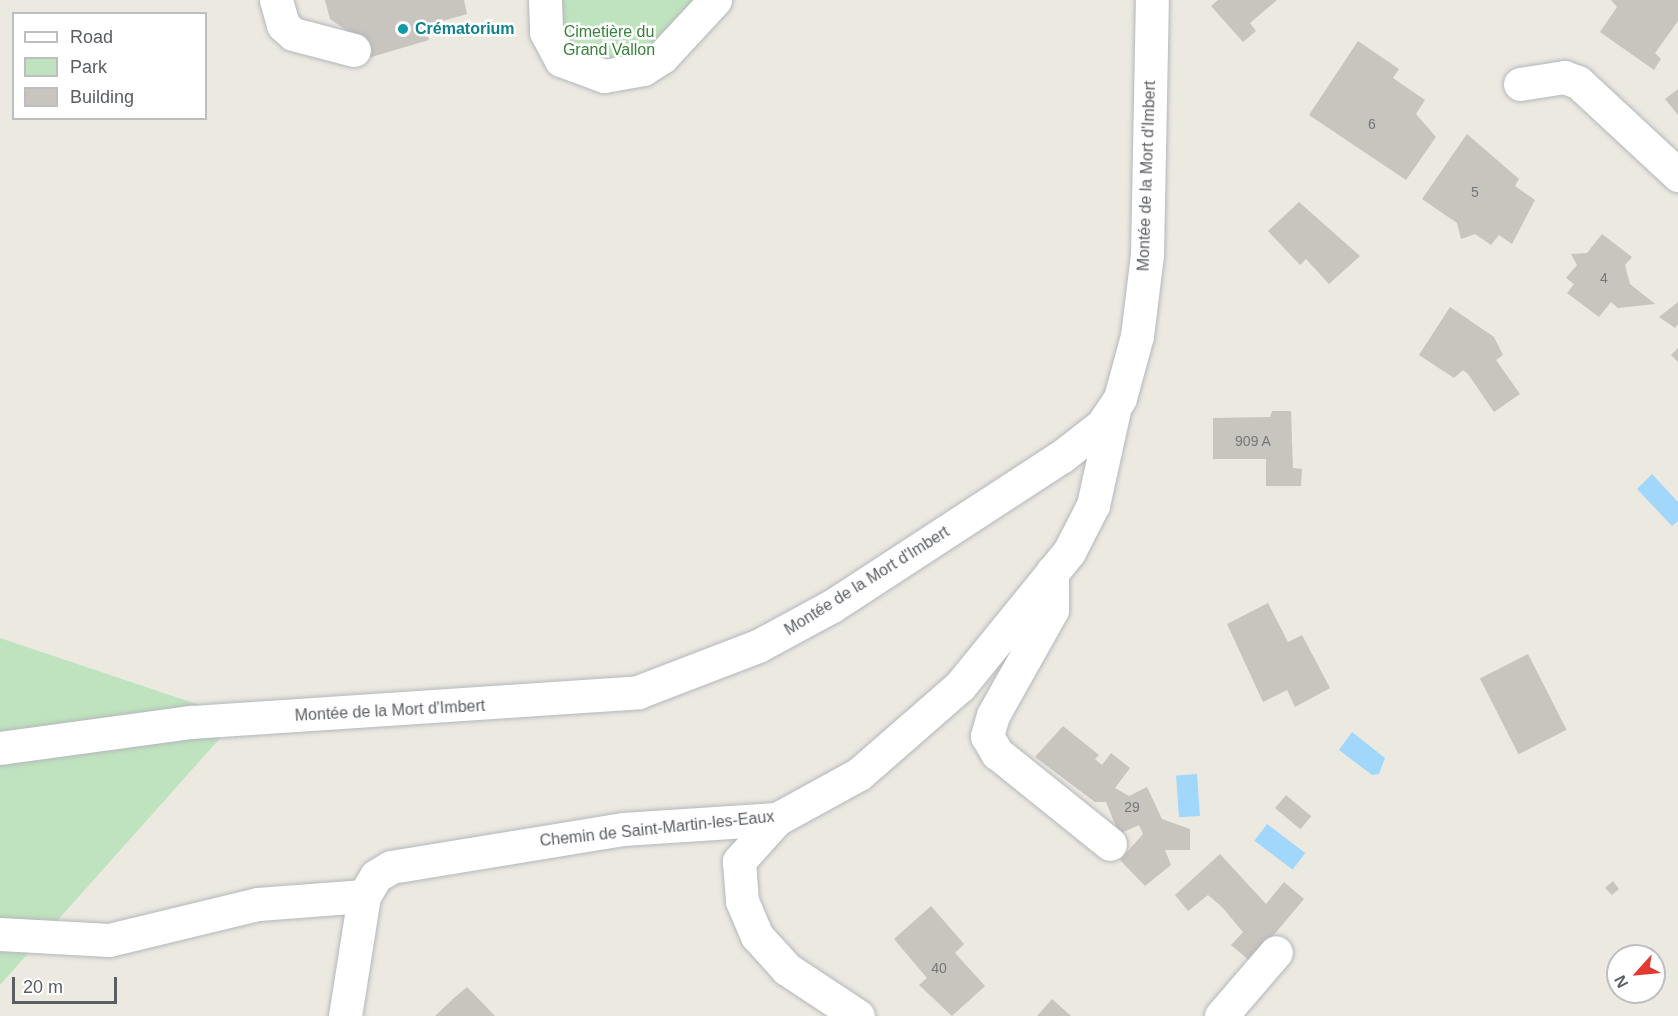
<!DOCTYPE html>
<meta charset="utf-8">
<style>
body{margin:0}
#map{position:relative;width:1678px;height:1016px;overflow:hidden;background:#ece9e1;font-family:Helvetica,sans-serif}
div>[style]{position:absolute}
.green>*{inset:0;background:#bfe3be}
.water>*{inset:0;background:#a2d7fc;transform-origin:0 0}
.building>*{inset:0;background:#c8c4be;transform-origin:0 0}
.roads{filter:drop-shadow(0 0 2px #b4b7bb) drop-shadow(0 0 2px #b4b7bb)}
.minor>*{height:33px;margin:-16.5px;padding:0 16.5px;transform-origin:16.5px;border-radius:16.5px;background:#fff}
.dots>*{width:16px;height:16px;translate:-50% -50%;box-sizing:border-box;border:3px solid #fff;border-radius:50%}
span{translate:-50% -50%;white-space:nowrap;text-align:center;line-height:1.15;-webkit-text-stroke:5px #fff;paint-order:stroke}
.number-label{font-size:14px;color:#767779}
.number-label span{-webkit-text-stroke-width:0}
.culture-label{font-size:16px;color:#0d838f;font-weight:700}
.left{translate:0 -50%;text-align:left}
.park-label{font-size:16px;color:#378339}
.street-label{font-size:16px;color:#5a5d62}
.legend{position:absolute;left:12px;top:12px;width:195px;height:108px;box-sizing:border-box;background:#fff;border:2px solid #bdbec0;margin:0;padding:8px 10px;list-style:none;font-size:18px;color:#5a5d62}
.legend li{display:flex;align-items:center;gap:12px;height:30px}
.legend b{width:30px;border:2px solid #bdbec0}
.north{position:absolute;left:1606px;top:944px;width:60px;height:60px;box-sizing:border-box;background:#fff;border:2px solid #bdbec0;border-radius:50%;rotate:243deg;font-size:16px;font-weight:700;line-height:24px;text-align:center;color:#5a5d62}
.north::after{content:'';display:block;margin:auto;width:21px;height:27px;background:#e23931;clip-path:polygon(50% 0,100% 100%,50% 72%,0 100%)}
.scale{position:absolute;left:12px;top:977px;width:105px;height:27px;box-sizing:border-box;border:3px solid #5a5d62;border-top:0;padding-left:8px;font-size:18px;line-height:21px;white-space:nowrap;color:#5a5d62;-webkit-text-stroke:4px #fff;paint-order:stroke}
</style>
<div id="map">
<div class="green">
<i style="clip-path:polygon(535px 0,723px 0,590px 84px)"></i>
<i style="clip-path:polygon(0 638px,238px 718px,0 985px)"></i>
</div>
<div class="water">
<i style="clip-path:polygon(1652px 474px,1678px 502px,1678px 521px,1672px 526px,1637px 489px)"></i>
<i style="clip-path:polygon(1352px 732px,1385px 758px,1379px 774px,1372px 775px,1339px 750px)"></i>
<i style="left:1197px;top:774px;width:42px;height:21px;rotate:86deg"></i>
<i style="left:1267px;top:824px;width:48px;height:21px;rotate:37deg"></i>
</div>
<div class="building">
<i style="clip-path:polygon(325px 0,464px 0,467px 14px,425px 26px,429px 40px,368px 58px,349px 32px,330px 19px)"></i>
<i style="clip-path:polygon(1218px 0,1277px 0,1250px 23px,1256px 31px,1243px 42px,1211px 6px)"></i>
<i style="clip-path:polygon(1611px 0,1678px 0,1678px 21px,1655px 53px,1661px 59px,1654px 70px,1600px 32px,1617px 7px)"></i>
<i style="clip-path:polygon(1358px 41px,1399px 69px,1393px 78px,1425px 100px,1416px 114px,1436px 137px,1406px 180px,1309px 115px)"></i>
<i style="clip-path:polygon(1678px 89px,1678px 115px,1665px 99px)"></i>
<i style="clip-path:polygon(1467px 134px,1519px 179px,1515px 186px,1535px 200px,1512px 244px,1499px 235px,1491px 245px,1475px 234px,1461px 239px,1457px 223px,1422px 199px)"></i>
<i style="clip-path:polygon(1299px 202px,1360px 256px,1329px 284px,1306px 259px,1300px 265px,1268px 231px)"></i>
<i style="clip-path:polygon(1602px 234px,1632px 257px,1625px 265px,1630px 284px,1655px 304px,1618px 308px,1611px 302px,1599px 317px,1567px 293px,1574px 284px,1566px 278px,1577px 265px,1571px 254px,1587px 253px)"></i>
<i style="clip-path:polygon(1678px 302px,1678px 324px,1675px 328px,1659px 317px)"></i>
<i style="clip-path:polygon(1450px 307px,1494px 337px,1503px 355px,1496px 360px,1520px 394px,1494px 412px,1468px 374px,1463px 370px,1454px 378px,1419px 355px)"></i>
<i style="clip-path:polygon(1678px 348px,1678px 362px,1671px 355px)"></i>
<i style="clip-path:polygon(1272px 411px,1291px 411px,1293px 468px,1302px 469px,1301px 486px,1266px 486px,1266px 459px,1213px 459px,1213px 418px,1270px 417px)"></i>
<i style="clip-path:polygon(1268px 603px,1288px 642px,1302px 635px,1330px 688px,1295px 707px,1287px 690px,1263px 702px,1227px 624px)"></i>
<i style="left:1528px;top:654px;width:85px;height:54px;rotate:63deg"></i>
<i style="clip-path:polygon(1063px 726px,1099px 755px,1095px 759px,1102px 765px,1111px 753px,1130px 768px,1115px 788px,1129px 796px,1147px 787px,1162px 819px,1190px 829px,1190px 850px,1165px 850px,1171px 865px,1145px 886px,1120px 860px,1143px 834px,1139px 825px,1119px 834px,1106px 802px,1095px 802px,1035px 757px)"></i>
<i style="left:1286px;top:795px;width:33px;height:17px;rotate:40deg"></i>
<i style="clip-path:polygon(1220px 854px,1266px 904px,1284px 882px,1304px 899px,1251px 962px,1231px 945px,1243px 932px,1222px 907px,1208px 895px,1188px 911px,1175px 895px)"></i>
<i style="clip-path:polygon(1613px 881px,1619px 889px,1612px 895px,1605px 888px)"></i>
<i style="clip-path:polygon(931px 906px,964px 944px,955px 953px,985px 986px,952px 1016px,919px 985px,927px 978px,894px 939px)"></i>
<i style="clip-path:polygon(467px 987px,495px 1016px,435px 1016px,454px 998px)"></i>
<i style="clip-path:polygon(1052px 999px,1071px 1016px,1037px 1016px)"></i>
</div>
<div class="roads">
<div class="minor">
<i style="left:276px;top:0;width:26px;rotate:74deg"></i>
<i style="left:283px;top:25px;width:13px;rotate:42deg"></i>
<i style="left:293px;top:34px;width:63px;rotate:14.7deg"></i>
<i style="left:545px;top:0;width:32px;rotate:88deg"></i>
<i style="left:546px;top:32px;width:32px;rotate:62deg"></i>
<i style="left:561px;top:60px;width:46px;rotate:20.4deg"></i>
<i style="left:604px;top:76px;width:40px;rotate:-10deg"></i>
<i style="left:643px;top:69px;width:22px;rotate:-32deg"></i>
<i style="left:662px;top:57px;width:78px;rotate:-47.1deg"></i>
<i style="left:1520px;top:84px;width:45px;rotate:-9deg"></i>
<i style="left:1564px;top:77px;width:15px;rotate:20deg"></i>
<i style="left:1578px;top:82px;width:137px;rotate:42.9deg"></i>
<i style="left:1052px;top:572px;width:38px;rotate:90deg"></i>
<i style="left:1052px;top:610px;width:120px;rotate:119.3deg"></i>
<i style="left:993px;top:715px;width:22px;rotate:106deg"></i>
<i style="left:987px;top:736px;width:20px;rotate:60deg"></i>
<i style="left:997px;top:753px;width:145px;rotate:38.8deg"></i>
<i style="left:0;top:748px;width:193px;rotate:-7.8deg"></i>
<i style="left:191px;top:722px;width:448px;rotate:-3.8deg"></i>
<i style="left:638px;top:692px;width:129px;rotate:-21deg"></i>
<i style="left:758px;top:646px;width:84px;rotate:-28.4deg"></i>
<i style="left:832px;top:606px;width:273px;rotate:-33.1deg"></i>
<i style="left:1061px;top:457px;width:52px;rotate:-38deg"></i>
<i style="left:1102px;top:425px;width:32px;rotate:-56deg"></i>
<i style="left:1120px;top:398px;width:64px;rotate:-74.7deg"></i>
<i style="left:1137px;top:336px;width:82px;rotate:-83deg"></i>
<i style="left:1147px;top:255px;width:255px;rotate:-88.9deg"></i>
<i style="left:777px;top:819px;width:57px;rotate:132.1deg"></i>
<i style="left:739px;top:861px;width:40px;rotate:85.7deg"></i>
<i style="left:742px;top:901px;width:38px;rotate:67deg"></i>
<i style="left:757px;top:936px;width:45px;rotate:47.7deg"></i>
<i style="left:787px;top:969px;width:85px;rotate:33.5deg"></i>
<i style="left:0;top:934px;width:109px;rotate:3.2deg"></i>
<i style="left:109px;top:940px;width:153px;rotate:-13.6deg"></i>
<i style="left:258px;top:904px;width:106px;rotate:-4.3deg"></i>
<i style="left:345px;top:1016px;width:121px;rotate:-81deg"></i>
<i style="left:364px;top:896px;width:23px;rotate:-59deg"></i>
<i style="left:376px;top:876px;width:17px;rotate:-31deg"></i>
<i style="left:391px;top:867px;width:235px;rotate:-9.3deg"></i>
<i style="left:623px;top:829px;width:154px;rotate:-3.7deg"></i>
<i style="left:777px;top:819px;width:94px;rotate:-28.8deg"></i>
<i style="left:859px;top:774px;width:134px;rotate:-41.1deg"></i>
<i style="left:960px;top:686px;width:173px;rotate:-50.9deg"></i>
<i style="left:1069px;top:552px;width:53px;rotate:-62.9deg"></i>
<i style="left:1093px;top:505px;width:97px;rotate:-77.5deg"></i>
<i style="left:1221px;top:1016px;width:84px;rotate:-49.3deg"></i>
</div>
</div>
<div class="dots">
<i style="left:403px;top:29px;background:#0f9aa8"></i>
</div>
<div class="number-label">
<span style="left:1372px;top:124px">6</span>
<span style="left:1475px;top:192px">5</span>
<span style="left:1604px;top:278px">4</span>
<span style="left:1253px;top:441px">909 A</span>
<span style="left:1132px;top:807px">29</span>
<span style="left:939px;top:968px">40</span>
</div>
<div class="culture-label">
<span class="left" style="left:415px;top:29px">Crématorium</span>
</div>
<div class="park-label">
<span style="left:609px;top:41px">Cimetière du<br>Grand Vallon</span>
</div>
<div class="street-label">
<span style="left:1147px;top:176px;rotate:-88deg">Montée de la Mort d'Imbert</span>
<span style="left:867px;top:581px;rotate:-32deg">Montée de la Mort d'Imbert</span>
<span style="left:390px;top:711px;rotate:-3deg">Montée de la Mort d'Imbert</span>
<span style="left:657px;top:829px;rotate:-6deg">Chemin de Saint-Martin-les-Eaux</span>
</div>
<ul class="legend">
<li><b style="height:8px;background:#fff"></b>Road</li>
<li><b style="height:16px;background:#bfe3be"></b>Park</li>
<li><b style="height:16px;background:#c8c4be"></b>Building</li>
</ul>
<div class="north">N</div>
<div class="scale">20 m</div>
</div>
